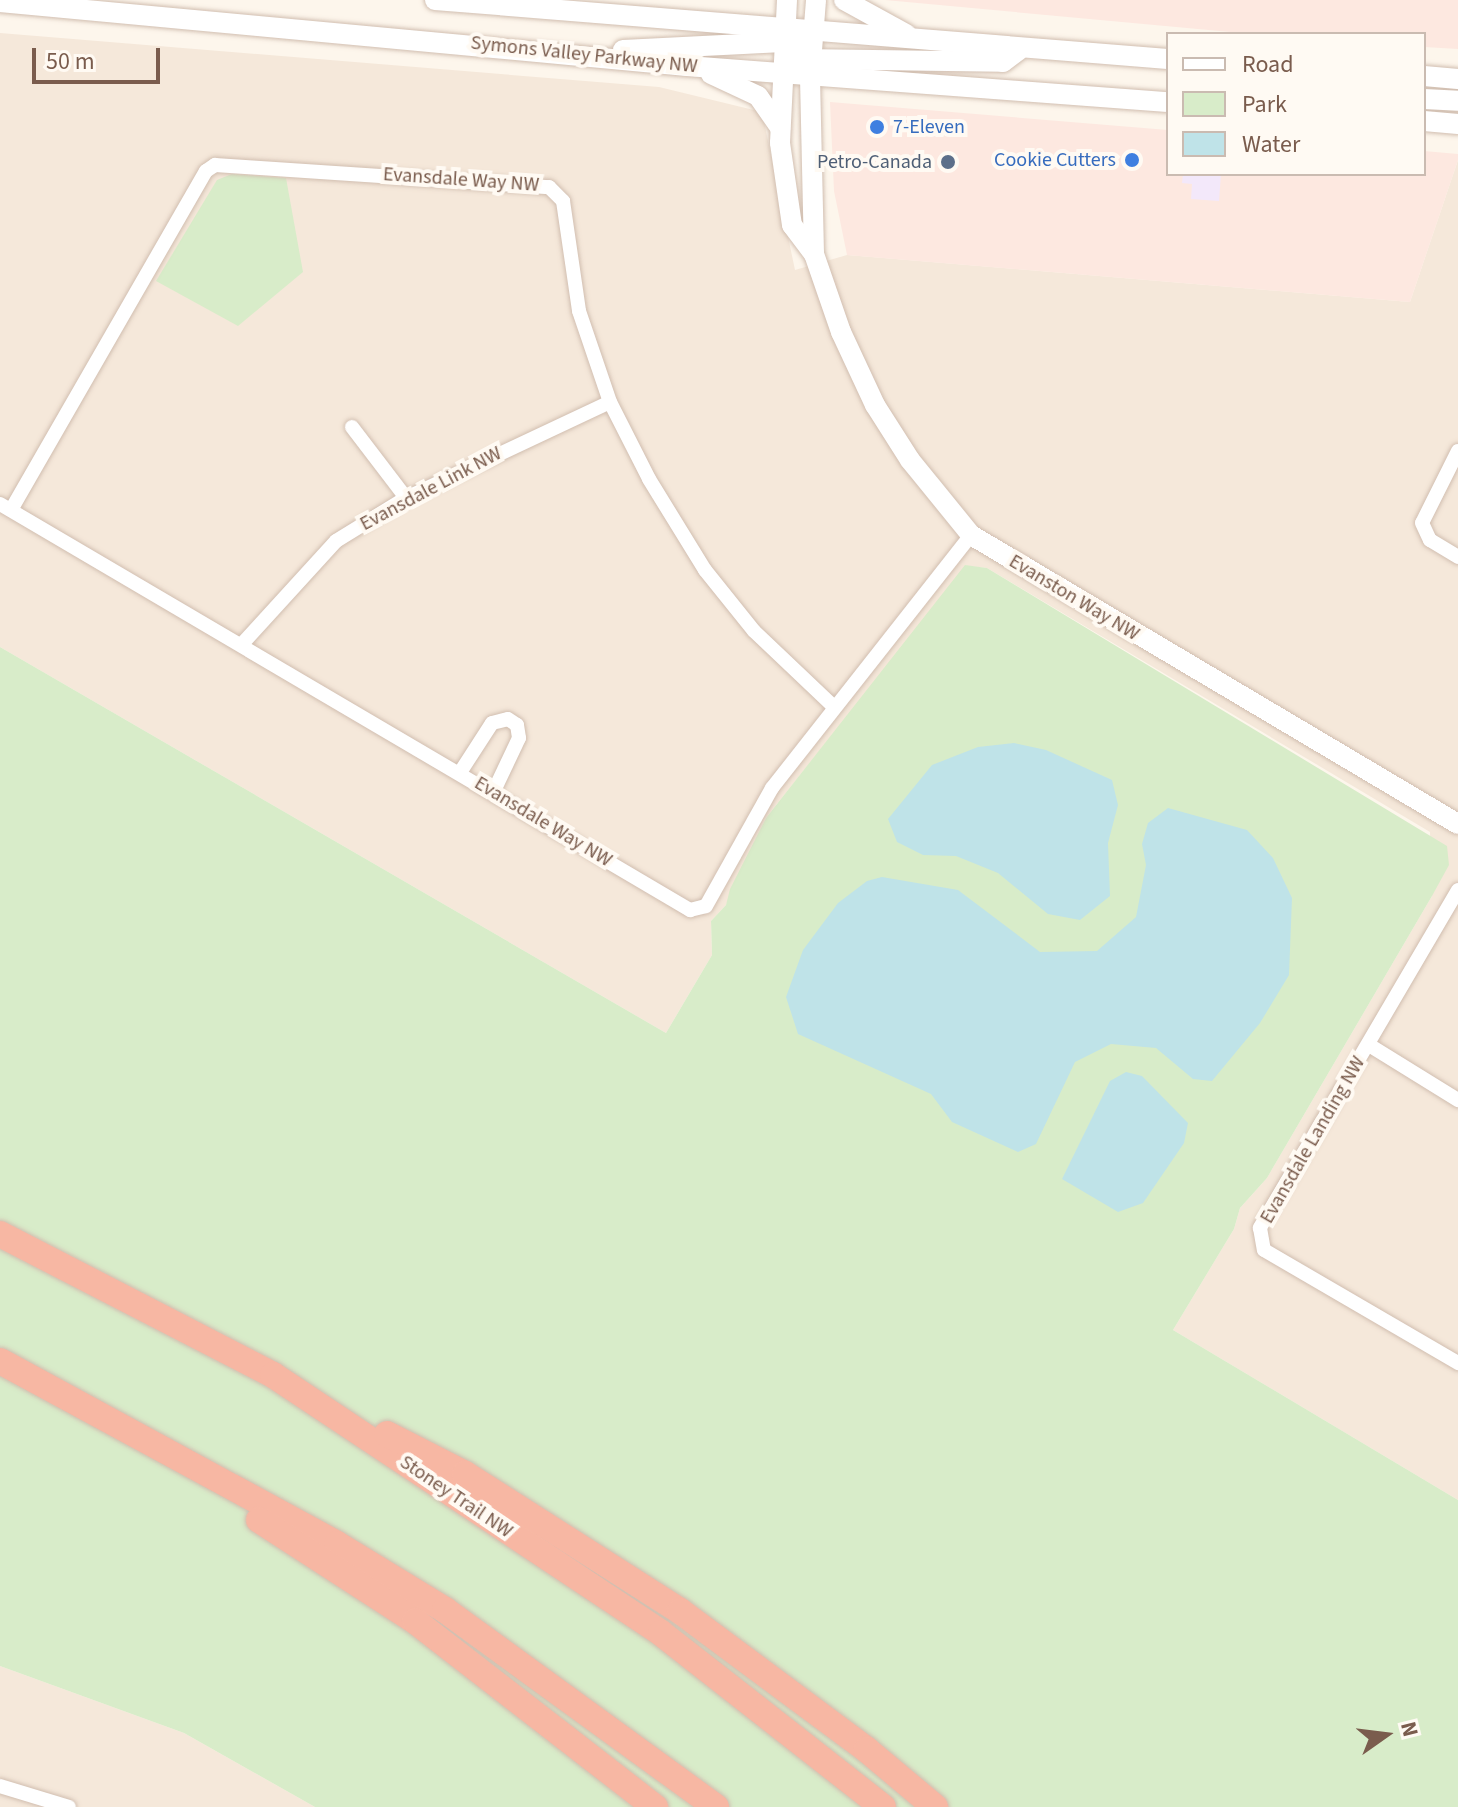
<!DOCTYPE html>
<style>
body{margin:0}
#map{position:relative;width:1458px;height:1807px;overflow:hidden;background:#fdf6ec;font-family:"Source Sans 3",sans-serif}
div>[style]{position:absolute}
.residential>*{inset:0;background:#f5e8da}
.commercial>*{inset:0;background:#fde8e0}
.education>*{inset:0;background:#f3e8fa}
.green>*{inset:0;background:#d8ecc9}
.water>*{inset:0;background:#bfe3e8}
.roads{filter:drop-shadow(0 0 2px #d1beb0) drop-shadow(0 0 2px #d1beb0)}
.street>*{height:14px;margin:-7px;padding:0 7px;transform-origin:7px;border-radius:7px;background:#fff}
.secondary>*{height:20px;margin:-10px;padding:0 10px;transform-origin:10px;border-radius:10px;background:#fff}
.highway>*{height:26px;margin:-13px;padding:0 13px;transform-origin:13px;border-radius:13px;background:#f7b7a3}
.dots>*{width:22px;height:22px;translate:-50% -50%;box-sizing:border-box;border:4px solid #fffaf3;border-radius:50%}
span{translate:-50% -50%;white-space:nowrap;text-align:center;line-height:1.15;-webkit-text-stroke:8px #fffaf3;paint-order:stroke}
.street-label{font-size:20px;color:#7a5c4d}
.shop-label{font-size:20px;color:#366cbe}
.left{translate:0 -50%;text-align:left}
.right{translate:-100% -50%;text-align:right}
.service-label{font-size:20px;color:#4e5e75}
.legend{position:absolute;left:1166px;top:32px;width:260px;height:144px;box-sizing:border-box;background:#fffaf3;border:2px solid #cabbb1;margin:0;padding:10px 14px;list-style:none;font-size:24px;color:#7a5c4d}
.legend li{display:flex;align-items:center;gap:16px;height:40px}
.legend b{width:40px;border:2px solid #cabbb1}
.north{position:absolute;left:1346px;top:1695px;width:80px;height:80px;-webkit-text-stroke:6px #fffaf3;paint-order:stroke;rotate:76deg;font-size:22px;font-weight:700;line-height:32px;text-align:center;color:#7a5c4d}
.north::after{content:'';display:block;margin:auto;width:28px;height:36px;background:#7a5c4d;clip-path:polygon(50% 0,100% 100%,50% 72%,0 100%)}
.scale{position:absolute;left:32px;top:48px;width:128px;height:36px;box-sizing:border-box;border:4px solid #7a5c4d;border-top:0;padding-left:10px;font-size:24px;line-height:28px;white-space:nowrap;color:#7a5c4d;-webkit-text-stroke:6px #fffaf3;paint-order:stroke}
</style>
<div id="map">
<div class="residential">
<i style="clip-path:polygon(0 33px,659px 87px,762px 112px,795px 270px,847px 255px,1410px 302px,1458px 160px,1458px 1500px,1173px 1330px,1234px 1229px,1240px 1208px,1267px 1178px,1432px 896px,1430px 832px,987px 568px,966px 566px,766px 818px,726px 905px,711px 921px,712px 955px,666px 1033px,0 647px)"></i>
<i style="clip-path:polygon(0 1666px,184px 1733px,315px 1807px,0 1807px)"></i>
</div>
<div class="commercial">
<i style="clip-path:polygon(885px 0,1458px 0,1458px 49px,1424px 47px,1424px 34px,1252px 34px)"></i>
<i style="clip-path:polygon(830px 102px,1168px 130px,1168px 174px,1424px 174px,1424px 151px,1458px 154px,1458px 160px,1410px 302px,847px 255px,834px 191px)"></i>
</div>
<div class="education">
<i style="clip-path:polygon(1183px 174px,1221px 174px,1219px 201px,1191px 199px,1192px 184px,1182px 183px)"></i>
</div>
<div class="green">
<i style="clip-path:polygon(232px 174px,286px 178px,303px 272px,238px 326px,156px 281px,217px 180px)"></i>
<i style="clip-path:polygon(965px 565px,987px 568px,1447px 846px,1449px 865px,1432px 896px,1267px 1178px,1240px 1208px,1234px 1229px,1173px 1330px,1458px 1500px,1458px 1807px,315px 1807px,184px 1733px,0 1666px,0 647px,666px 1033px,712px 955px,711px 921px,726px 905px,730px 889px,766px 818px)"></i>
</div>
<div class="water">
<i style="clip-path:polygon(1014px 743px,1046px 750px,1112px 780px,1118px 805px,1108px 843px,1110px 896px,1080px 920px,1048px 914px,998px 873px,956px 856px,923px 855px,897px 842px,888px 819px,932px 765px,978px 747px)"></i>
<i style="clip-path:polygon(1168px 808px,1247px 830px,1273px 858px,1292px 898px,1289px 975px,1260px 1023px,1212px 1081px,1193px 1079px,1156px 1048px,1111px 1044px,1075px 1062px,1036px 1144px,1018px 1152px,952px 1122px,931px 1094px,798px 1034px,786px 997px,803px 950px,838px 903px,867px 881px,882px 877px,958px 890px,1040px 952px,1097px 951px,1136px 917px,1146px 865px,1142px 844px,1148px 823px)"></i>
<i style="clip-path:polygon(1126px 1072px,1142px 1076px,1188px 1123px,1184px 1143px,1143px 1203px,1118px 1212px,1062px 1179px,1110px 1081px)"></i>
</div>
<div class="roads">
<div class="street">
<i style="left:352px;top:427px;width:89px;rotate:52.7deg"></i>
<i style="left:1458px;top:451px;width:80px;rotate:116.6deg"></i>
<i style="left:1422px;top:523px;width:19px;rotate:65deg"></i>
<i style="left:1430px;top:540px;width:33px;rotate:31deg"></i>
<i style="left:0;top:504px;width:801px;rotate:30.47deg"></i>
<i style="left:690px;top:910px;width:16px;rotate:-14deg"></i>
<i style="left:706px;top:906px;width:135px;rotate:-60.8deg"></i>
<i style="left:772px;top:788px;width:322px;rotate:-51.8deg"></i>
<i style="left:11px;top:510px;width:391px;rotate:-60.1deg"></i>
<i style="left:206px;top:171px;width:11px;rotate:-34deg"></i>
<i style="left:215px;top:165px;width:335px;rotate:3.8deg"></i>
<i style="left:549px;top:187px;width:20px;rotate:45deg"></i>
<i style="left:563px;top:201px;width:111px;rotate:81.7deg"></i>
<i style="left:579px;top:311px;width:96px;rotate:71.2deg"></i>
<i style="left:610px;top:402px;width:86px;rotate:63.1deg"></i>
<i style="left:649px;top:479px;width:107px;rotate:58.4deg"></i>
<i style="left:705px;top:570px;width:78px;rotate:51.2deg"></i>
<i style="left:754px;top:631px;width:110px;rotate:43.5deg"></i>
<i style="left:243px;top:643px;width:138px;rotate:-47.6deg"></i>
<i style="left:336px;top:541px;width:82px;rotate:-31.6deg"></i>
<i style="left:406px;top:498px;width:225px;rotate:-25.2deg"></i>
<i style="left:461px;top:771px;width:57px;rotate:-57.1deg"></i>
<i style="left:492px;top:723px;width:16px;rotate:-14deg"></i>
<i style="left:508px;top:719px;width:11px;rotate:34deg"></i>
<i style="left:517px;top:725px;width:13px;rotate:81deg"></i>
<i style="left:519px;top:738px;width:59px;rotate:115.3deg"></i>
<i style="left:1458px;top:890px;width:392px;rotate:120.4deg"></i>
<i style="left:1260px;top:1228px;width:22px;rotate:80deg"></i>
<i style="left:1264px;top:1250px;width:225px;rotate:30.2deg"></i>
<i style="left:1369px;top:1045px;width:105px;rotate:31.7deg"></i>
<i style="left:0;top:1786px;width:72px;rotate:16.9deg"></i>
</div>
<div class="secondary">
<i style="left:435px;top:0;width:735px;rotate:4.6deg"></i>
<i style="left:787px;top:0;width:143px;rotate:92.8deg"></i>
<i style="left:780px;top:143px;width:83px;rotate:81.7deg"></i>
<i style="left:792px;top:225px;width:36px;rotate:53deg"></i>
<i style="left:814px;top:254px;width:83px;rotate:70.9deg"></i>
<i style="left:841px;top:332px;width:81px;rotate:65deg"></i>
<i style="left:875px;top:405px;width:65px;rotate:57.5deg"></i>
<i style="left:910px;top:460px;width:97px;rotate:50.9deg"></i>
<i style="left:971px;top:535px;width:566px;rotate:30.69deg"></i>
<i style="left:844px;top:0;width:71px;rotate:28.7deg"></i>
<i style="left:0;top:2px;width:690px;rotate:5.32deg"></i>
<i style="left:687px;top:66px;width:482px;rotate:4.3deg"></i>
<i style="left:623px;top:50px;width:175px;rotate:-2.9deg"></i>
<i style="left:799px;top:59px;width:204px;rotate:0.8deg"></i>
<i style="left:1003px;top:62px;width:20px;rotate:-37deg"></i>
<i style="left:711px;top:74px;width:52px;rotate:25.1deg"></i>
<i style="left:758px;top:96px;width:39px;rotate:55deg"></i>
<i style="left:1424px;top:76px;width:34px;rotate:5deg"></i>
<i style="left:1424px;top:99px;width:34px;rotate:3deg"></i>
<i style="left:1424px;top:121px;width:34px;rotate:5deg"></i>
<i style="left:814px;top:254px;width:179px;rotate:-91.3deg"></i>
<i style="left:810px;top:75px;width:75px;rotate:-85.4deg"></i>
</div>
<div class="highway">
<i style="left:0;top:1234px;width:307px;rotate:27.3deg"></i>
<i style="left:273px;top:1375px;width:466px;rotate:33.6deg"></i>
<i style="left:661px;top:1633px;width:282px;rotate:38.1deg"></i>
<i style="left:0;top:1361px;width:383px;rotate:28.5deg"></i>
<i style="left:337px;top:1544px;width:127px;rotate:31.4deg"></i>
<i style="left:445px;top:1610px;width:335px;rotate:36deg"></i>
<i style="left:387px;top:1434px;width:88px;rotate:27.1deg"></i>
<i style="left:465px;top:1474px;width:255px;rotate:32.5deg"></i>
<i style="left:680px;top:1611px;width:233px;rotate:36.6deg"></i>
<i style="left:867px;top:1750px;width:89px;rotate:40deg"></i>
<i style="left:259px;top:1520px;width:186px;rotate:32.9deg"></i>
<i style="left:415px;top:1621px;width:304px;rotate:37.8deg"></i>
</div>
</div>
<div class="dots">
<i style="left:877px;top:127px;background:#3f7fe0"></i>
<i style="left:1132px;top:160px;background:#3f7fe0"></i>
<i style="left:948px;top:162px;background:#5c6f8a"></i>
</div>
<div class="street-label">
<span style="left:584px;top:55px;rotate:6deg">Symons Valley Parkway NW</span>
<span style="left:461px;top:180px;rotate:4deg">Evansdale Way NW</span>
<span style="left:431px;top:489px;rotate:-28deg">Evansdale Link NW</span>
<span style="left:1074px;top:598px;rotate:31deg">Evanston Way NW</span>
<span style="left:543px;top:822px;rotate:31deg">Evansdale Way NW</span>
<span style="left:1313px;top:1140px;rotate:-60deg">Evansdale Landing NW</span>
<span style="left:456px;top:1497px;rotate:34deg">Stoney Trail NW</span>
</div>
<div class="shop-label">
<span class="left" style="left:893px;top:127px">7-Eleven</span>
<span class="right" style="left:1116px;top:160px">Cookie Cutters</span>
</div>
<div class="service-label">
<span class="right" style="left:932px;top:162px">Petro-Canada</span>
</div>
<ul class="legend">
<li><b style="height:10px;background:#fff"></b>Road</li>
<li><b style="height:22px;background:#d8ecc9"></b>Park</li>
<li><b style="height:22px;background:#bfe3e8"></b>Water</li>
</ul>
<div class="north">N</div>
<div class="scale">50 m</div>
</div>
